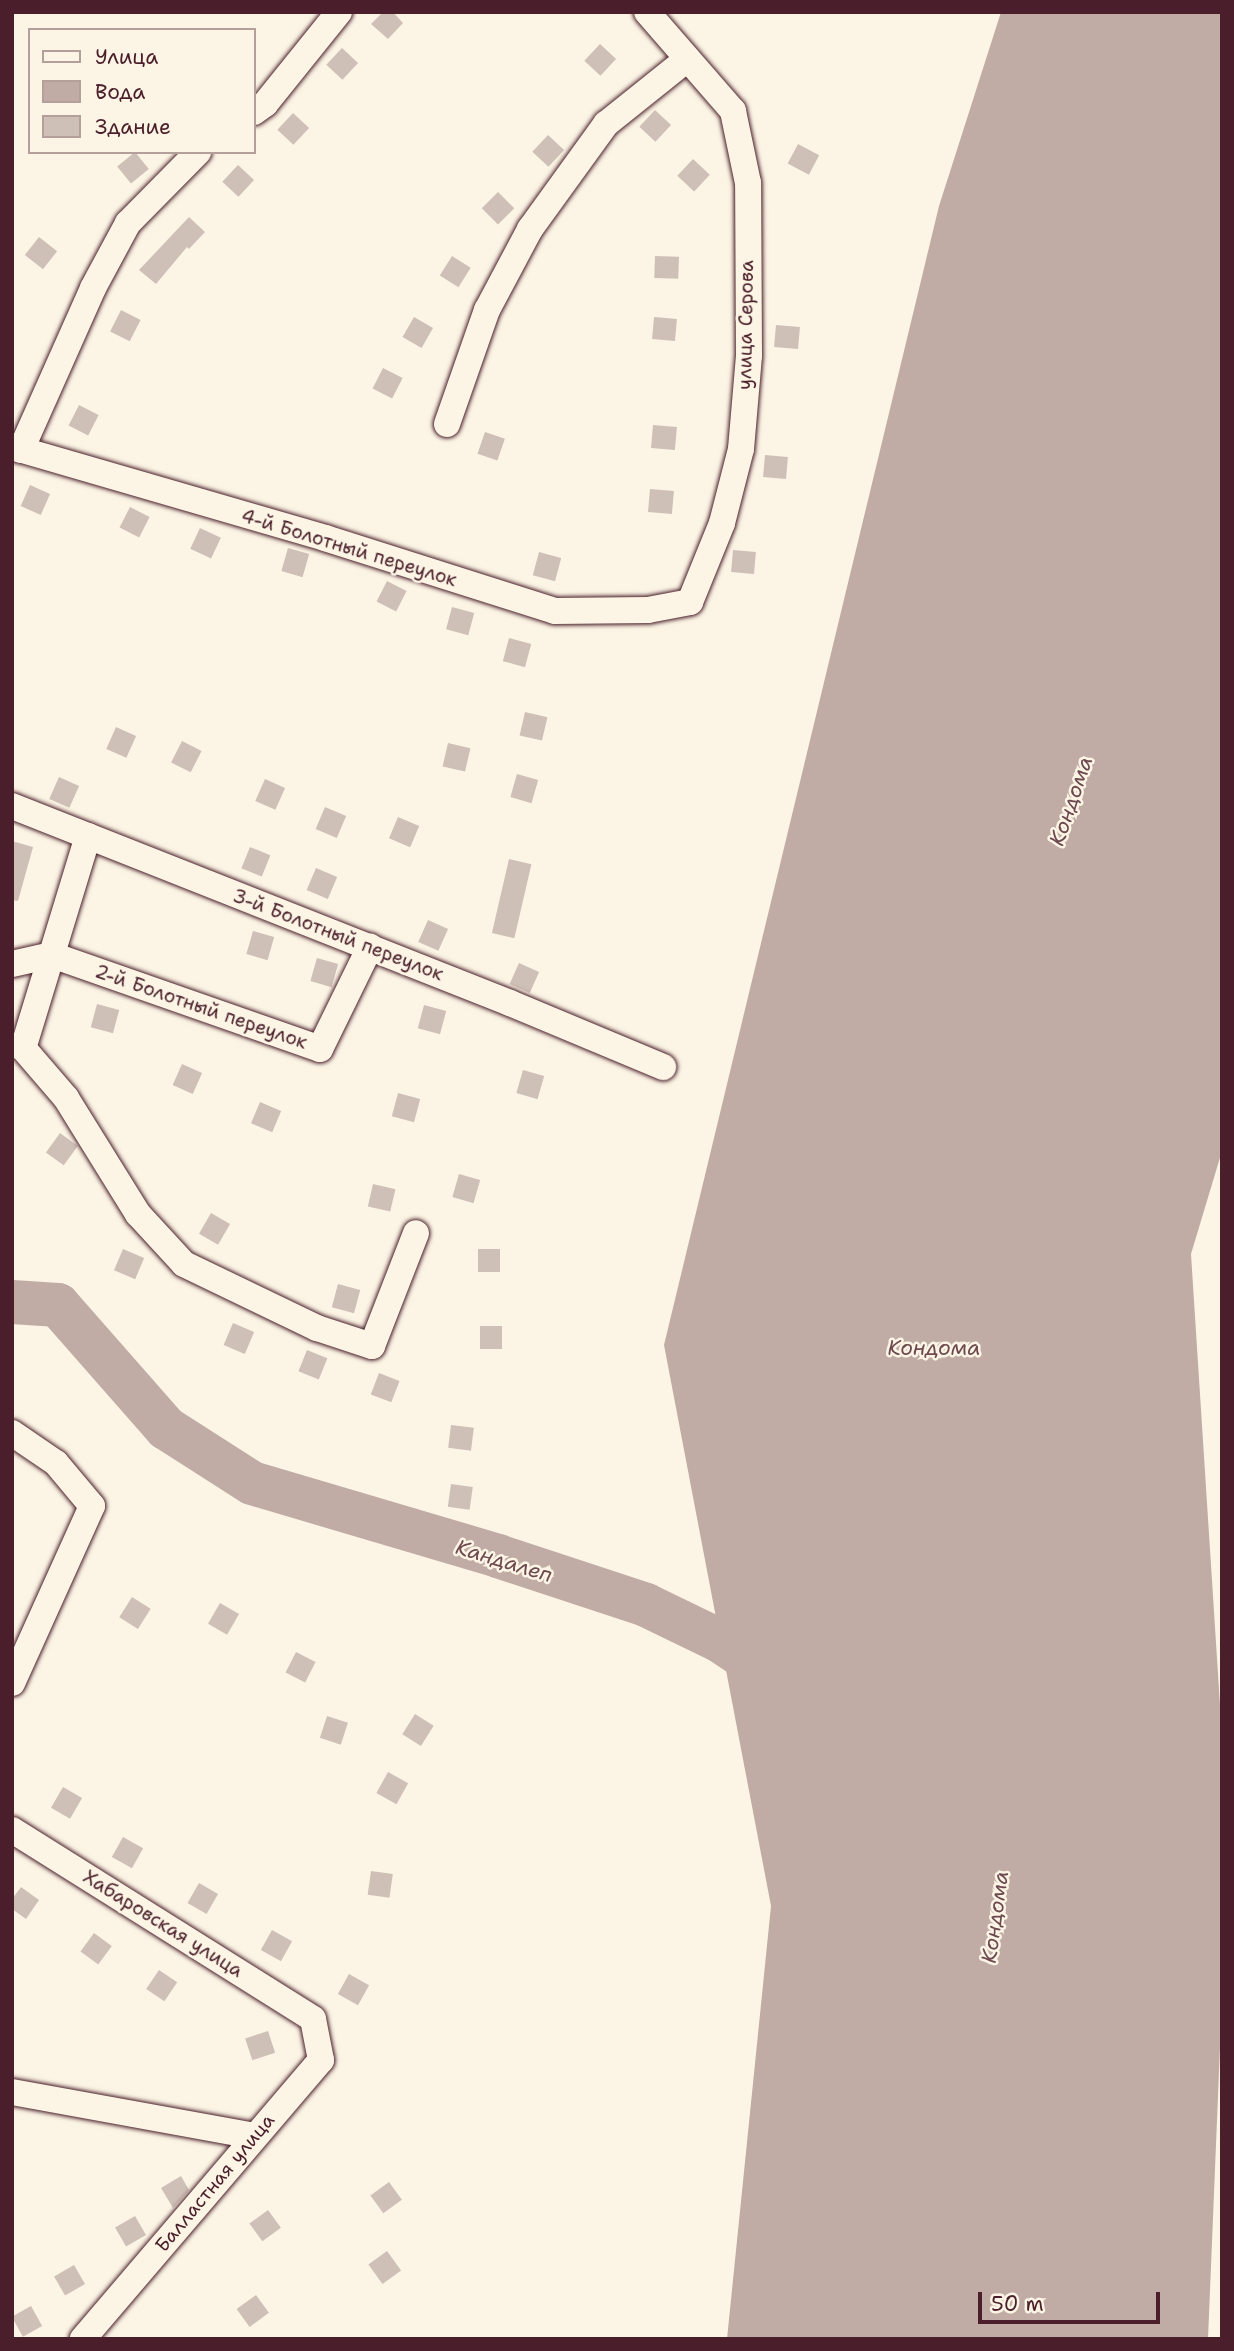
<!DOCTYPE html>
<meta charset="utf-8">
<style>
body{margin:0}
#map{position:relative;width:1234px;height:2351px;overflow:hidden;background:#fcf5e5;font-family:"Shantell Sans",sans-serif}
div>[style]{position:absolute}
.water>*{inset:0;background:#c0aca5}
.river>*{height:44px;margin:-22px;padding:0 22px;transform-origin:22px;border-radius:22px;background:#c0aca5}
.building>*{inset:0;background:#cfc0b7;transform-origin:0 0}
.roads{filter:drop-shadow(0 0 2px #4a1f2b) drop-shadow(0 0 2px #4a1f2b)}
.minor>*{height:26px;margin:-13px;padding:0 13px;transform-origin:13px;border-radius:13px;background:#fcf5e5}
span{translate:-50% -50%;white-space:nowrap;text-align:center;line-height:1.15;-webkit-text-stroke:5px #fcf5e5;paint-order:stroke}
.street-label{font-size:19px;color:#4a1f2b}
.water-label{font-size:21px;color:#6d4950;font-style:italic}
.frame{position:absolute;inset:0;border:14px solid #4a1f2b;pointer-events:none}
.legend{position:absolute;left:28px;top:28px;width:228px;height:126px;box-sizing:border-box;background:#fcf5e5;border:2px solid #b59f9b;margin:0;padding:9px 12px;list-style:none;font-size:21px;color:#4a1f2b}
.legend li{display:flex;align-items:center;gap:14px;height:35px}
.legend b{width:35px;border:2px solid #b59f9b}
.scale{position:absolute;left:978px;top:2292px;width:182px;height:32px;box-sizing:border-box;border:4px solid #4a1f2b;border-top:0;padding-left:9px;font-size:21px;line-height:24px;white-space:nowrap;color:#4a1f2b;-webkit-text-stroke:5px #fcf5e5;paint-order:stroke}
</style>
<div id="map">
<div class="water">
<i style="clip-path:polygon(1001px 12px,1222px 12px,1222px 1151px,1191px 1254px,1222px 1736px,1222px 1999px,1208px 2339px,727px 2339px,771px 1906px,664px 1345px,939px 206px)"></i>
</div>
<div class="river">
<i style="left:12px;top:1302px;width:46px;rotate:3.7deg"></i>
<i style="left:58px;top:1305px;width:164px;rotate:48.7deg"></i>
<i style="left:166px;top:1428px;width:102px;rotate:32.6deg"></i>
<i style="left:252px;top:1483px;width:257px;rotate:16.5deg"></i>
<i style="left:498px;top:1556px;width:156px;rotate:18.3deg"></i>
<i style="left:646px;top:1605px;width:82px;rotate:25.9deg"></i>
<i style="left:720px;top:1641px;width:60px;rotate:33.4deg"></i>
</div>
<div class="building">
<i style="clip-path:polygon(383px 12px,393px 12px,403px 23px,388px 39px,371px 24px)"></i>
<i style="left:600px;top:44px;width:22px;height:23px;rotate:43deg"></i>
<i style="left:342px;top:48px;width:22px;height:23px;rotate:43deg"></i>
<i style="left:655px;top:110px;width:22px;height:23px;rotate:43deg"></i>
<i style="left:293px;top:113px;width:22px;height:23px;rotate:43deg"></i>
<i style="left:548px;top:135px;width:22px;height:23px;rotate:43deg"></i>
<i style="left:798px;top:144px;width:24px;height:22px;rotate:28deg"></i>
<i style="left:135px;top:152px;width:22px;height:23px;rotate:51deg"></i>
<i style="left:693px;top:159px;width:23px;height:23px;rotate:43deg"></i>
<i style="left:238px;top:165px;width:22px;height:23px;rotate:43deg"></i>
<i style="left:498px;top:192px;width:23px;height:23px;rotate:45deg"></i>
<i style="clip-path:polygon(189px 217px,205px 232px,189px 249px,187px 247px,156px 284px,139px 270px)"></i>
<i style="left:39px;top:237px;width:23px;height:23px;rotate:38deg"></i>
<i style="left:452px;top:256px;width:22px;height:23px;rotate:32deg"></i>
<i style="left:655px;top:256px;width:24px;height:22px;rotate:2deg"></i>
<i style="left:121px;top:310px;width:22px;height:24px;rotate:27deg"></i>
<i style="left:414px;top:317px;width:22px;height:23px;rotate:30deg"></i>
<i style="left:654px;top:317px;width:23px;height:22px;rotate:5deg"></i>
<i style="left:776px;top:325px;width:24px;height:22px;rotate:5deg"></i>
<i style="left:383px;top:368px;width:22px;height:23px;rotate:27deg"></i>
<i style="left:79px;top:405px;width:22px;height:23px;rotate:27deg"></i>
<i style="left:653px;top:425px;width:24px;height:23px;rotate:5deg"></i>
<i style="left:485px;top:432px;width:21px;height:23px;rotate:19deg"></i>
<i style="left:765px;top:455px;width:23px;height:22px;rotate:5deg"></i>
<i style="left:30px;top:485px;width:22px;height:23px;rotate:24deg"></i>
<i style="left:650px;top:489px;width:24px;height:23px;rotate:5deg"></i>
<i style="left:130px;top:507px;width:22px;height:23px;rotate:27deg"></i>
<i style="left:200px;top:528px;width:23px;height:23px;rotate:25deg"></i>
<i style="left:288px;top:548px;width:22px;height:24px;rotate:16deg"></i>
<i style="left:733px;top:550px;width:23px;height:22px;rotate:5deg"></i>
<i style="left:539px;top:552px;width:23px;height:24px;rotate:15deg"></i>
<i style="left:387px;top:581px;width:22px;height:23px;rotate:27deg"></i>
<i style="left:452px;top:607px;width:23px;height:23px;rotate:15deg"></i>
<i style="left:509px;top:638px;width:23px;height:24px;rotate:15deg"></i>
<i style="left:525px;top:712px;width:23px;height:24px;rotate:13deg"></i>
<i style="left:116px;top:727px;width:22px;height:24px;rotate:24deg"></i>
<i style="left:182px;top:741px;width:22px;height:24px;rotate:27deg"></i>
<i style="left:448px;top:743px;width:23px;height:24px;rotate:13deg"></i>
<i style="left:517px;top:774px;width:22px;height:24px;rotate:16deg"></i>
<i style="left:59px;top:777px;width:22px;height:24px;rotate:24deg"></i>
<i style="left:265px;top:779px;width:22px;height:24px;rotate:24deg"></i>
<i style="left:325px;top:807px;width:23px;height:24px;rotate:23deg"></i>
<i style="left:398px;top:817px;width:23px;height:23px;rotate:23deg"></i>
<i style="clip-path:polygon(12px 841px,33px 847px,18px 901px,12px 900px)"></i>
<i style="left:250px;top:847px;width:22px;height:23px;rotate:22deg"></i>
<i style="left:509px;top:859px;width:23px;height:76px;rotate:13deg"></i>
<i style="left:316px;top:868px;width:23px;height:24px;rotate:23deg"></i>
<i style="left:428px;top:920px;width:22px;height:24px;rotate:24deg"></i>
<i style="left:253px;top:931px;width:22px;height:24px;rotate:16deg"></i>
<i style="left:317px;top:958px;width:22px;height:24px;rotate:16deg"></i>
<i style="left:519px;top:963px;width:22px;height:23px;rotate:24deg"></i>
<i style="left:97px;top:1004px;width:23px;height:24px;rotate:15deg"></i>
<i style="left:424px;top:1005px;width:23px;height:24px;rotate:15deg"></i>
<i style="left:182px;top:1064px;width:22px;height:23px;rotate:24deg"></i>
<i style="left:523px;top:1070px;width:22px;height:24px;rotate:16deg"></i>
<i style="left:398px;top:1093px;width:23px;height:24px;rotate:15deg"></i>
<i style="left:260px;top:1102px;width:23px;height:23px;rotate:23deg"></i>
<i style="left:60px;top:1133px;width:22px;height:24px;rotate:36deg"></i>
<i style="left:459px;top:1174px;width:22px;height:24px;rotate:16deg"></i>
<i style="left:373px;top:1184px;width:23px;height:23px;rotate:13deg"></i>
<i style="left:211px;top:1213px;width:22px;height:24px;rotate:30deg"></i>
<i style="left:123px;top:1249px;width:23px;height:23px;rotate:23deg"></i>
<i style="left:478px;top:1249px;width:22px;height:23px"></i>
<i style="left:338px;top:1284px;width:23px;height:24px;rotate:15deg"></i>
<i style="left:233px;top:1323px;width:23px;height:24px;rotate:23deg"></i>
<i style="left:480px;top:1326px;width:22px;height:23px"></i>
<i style="left:307px;top:1350px;width:22px;height:23px;rotate:22deg"></i>
<i style="left:379px;top:1373px;width:22px;height:23px;rotate:21deg"></i>
<i style="left:451px;top:1425px;width:23px;height:23px;rotate:7deg"></i>
<i style="left:451px;top:1484px;width:22px;height:23px;rotate:8deg"></i>
<i style="left:132px;top:1597px;width:22px;height:24px;rotate:32deg"></i>
<i style="left:220px;top:1603px;width:22px;height:24px;rotate:30deg"></i>
<i style="left:296px;top:1652px;width:22px;height:23px;rotate:27deg"></i>
<i style="left:415px;top:1714px;width:22px;height:24px;rotate:32deg"></i>
<i style="left:327px;top:1716px;width:22px;height:23px;rotate:18deg"></i>
<i style="left:388px;top:1772px;width:23px;height:24px;rotate:29deg"></i>
<i style="left:63px;top:1787px;width:22px;height:24px;rotate:30deg"></i>
<i style="left:123px;top:1837px;width:23px;height:23px;rotate:29deg"></i>
<i style="left:371px;top:1871px;width:22px;height:24px;rotate:8deg"></i>
<i style="left:199px;top:1883px;width:22px;height:23px;rotate:30deg"></i>
<i style="clip-path:polygon(21px 1887px,39px 1900px,26px 1919px,12px 1909px,12px 1899px)"></i>
<i style="left:272px;top:1930px;width:23px;height:23px;rotate:29deg"></i>
<i style="left:94px;top:1933px;width:22px;height:23px;rotate:36deg"></i>
<i style="left:159px;top:1970px;width:22px;height:23px;rotate:34deg"></i>
<i style="left:349px;top:1974px;width:23px;height:23px;rotate:29deg"></i>
<i style="left:268px;top:2031px;width:23px;height:24px;rotate:72deg"></i>
<i style="clip-path:polygon(181px 2176px,189px 2190px,173px 2208px,161px 2188px)"></i>
<i style="left:389px;top:2182px;width:22px;height:23px;rotate:54deg"></i>
<i style="left:268px;top:2210px;width:22px;height:23px;rotate:54deg"></i>
<i style="left:135px;top:2216px;width:22px;height:23px;rotate:60deg"></i>
<i style="left:387px;top:2251px;width:24px;height:23px;rotate:54deg"></i>
<i style="left:74px;top:2265px;width:22px;height:23px;rotate:60deg"></i>
<i style="left:256px;top:2295px;width:22px;height:24px;rotate:54deg"></i>
<i style="left:31px;top:2306px;width:23px;height:22px;rotate:61deg"></i>
</div>
<div class="roads">
<div class="minor">
<i style="left:254px;top:112px;width:14px;rotate:-36deg"></i>
<i style="left:265px;top:104px;width:118px;rotate:-51.2deg"></i>
<i style="left:447px;top:424px;width:121px;rotate:-70.7deg"></i>
<i style="left:487px;top:310px;width:92px;rotate:-62deg"></i>
<i style="left:530px;top:229px;width:130px;rotate:-54.1deg"></i>
<i style="left:606px;top:124px;width:104px;rotate:-38.7deg"></i>
<i style="left:12px;top:447px;width:326px;rotate:16.2deg"></i>
<i style="left:325px;top:538px;width:241px;rotate:17.6deg"></i>
<i style="left:555px;top:611px;width:93px;rotate:-0.6deg"></i>
<i style="left:648px;top:610px;width:43px;rotate:-10.8deg"></i>
<i style="left:690px;top:602px;width:85px;rotate:-67.9deg"></i>
<i style="left:722px;top:523px;width:76px;rotate:-75.6deg"></i>
<i style="left:741px;top:449px;width:94px;rotate:-85.1deg"></i>
<i style="left:749px;top:355px;width:172px;rotate:-90.3deg"></i>
<i style="left:748px;top:183px;width:74px;rotate:-101.8deg"></i>
<i style="left:733px;top:111px;width:131px;rotate:-131deg"></i>
<i style="left:21px;top:450px;width:177px;rotate:-66deg"></i>
<i style="left:93px;top:288px;width:74px;rotate:-61.7deg"></i>
<i style="left:128px;top:223px;width:100px;rotate:-45.4deg"></i>
<i style="left:12px;top:806px;width:536px;rotate:21.58deg"></i>
<i style="left:510px;top:1003px;width:166px;rotate:22.7deg"></i>
<i style="left:88px;top:836px;width:222px;rotate:107deg"></i>
<i style="left:23px;top:1048px;width:66px;rotate:49.3deg"></i>
<i style="left:66px;top:1098px;width:137px;rotate:58.2deg"></i>
<i style="left:138px;top:1214px;width:68px;rotate:47.4deg"></i>
<i style="left:184px;top:1264px;width:148px;rotate:25.7deg"></i>
<i style="left:317px;top:1328px;width:58px;rotate:18.1deg"></i>
<i style="left:372px;top:1346px;width:121px;rotate:-68.7deg"></i>
<i style="left:12px;top:964px;width:41px;rotate:-12.7deg"></i>
<i style="left:52px;top:955px;width:284px;rotate:19.3deg"></i>
<i style="left:320px;top:1049px;width:114px;rotate:-63.9deg"></i>
<i style="left:12px;top:1433px;width:53px;rotate:34.3deg"></i>
<i style="left:56px;top:1463px;width:56px;rotate:50.1deg"></i>
<i style="left:92px;top:1506px;width:194px;rotate:114.3deg"></i>
<i style="left:12px;top:1830px;width:355px;rotate:32.1deg"></i>
<i style="left:313px;top:2019px;width:42px;rotate:79deg"></i>
<i style="left:321px;top:2060px;width:367px;rotate:130.5deg"></i>
<i style="left:12px;top:2092px;width:247px;rotate:10.3deg"></i>
</div>
</div>
<div class="street-label">
<span style="left:746px;top:325px;rotate:-89deg">улица Серова</span>
<span style="left:349px;top:548px;rotate:17deg">4-й Болотный переулок</span>
<span style="left:338px;top:935px;rotate:21deg">3-й Болотный переулок</span>
<span style="left:201px;top:1007px;rotate:19deg">2-й Болотный переулок</span>
<span style="left:163px;top:1924px;rotate:32deg">Хабаровская улица</span>
<span style="left:215px;top:2183px;rotate:-50deg">Балластная улица</span>
</div>
<div class="water-label">
<span style="left:1071px;top:801px;rotate:-71deg">Кондома</span>
<span style="left:934px;top:1348px">Кондома</span>
<span style="left:504px;top:1561px;rotate:17deg">Кандалеп</span>
<span style="left:995px;top:1917px;rotate:-82deg">Кондома</span>
</div>
<div class="frame"></div>
<ul class="legend">
<li><b style="height:9px;background:#fcf5e5"></b>Улица</li>
<li><b style="height:19px;background:#c0aca5"></b>Вода</li>
<li><b style="height:19px;background:#cfc0b7"></b>Здание</li>
</ul>
<div class="scale">50 m</div>
</div>
